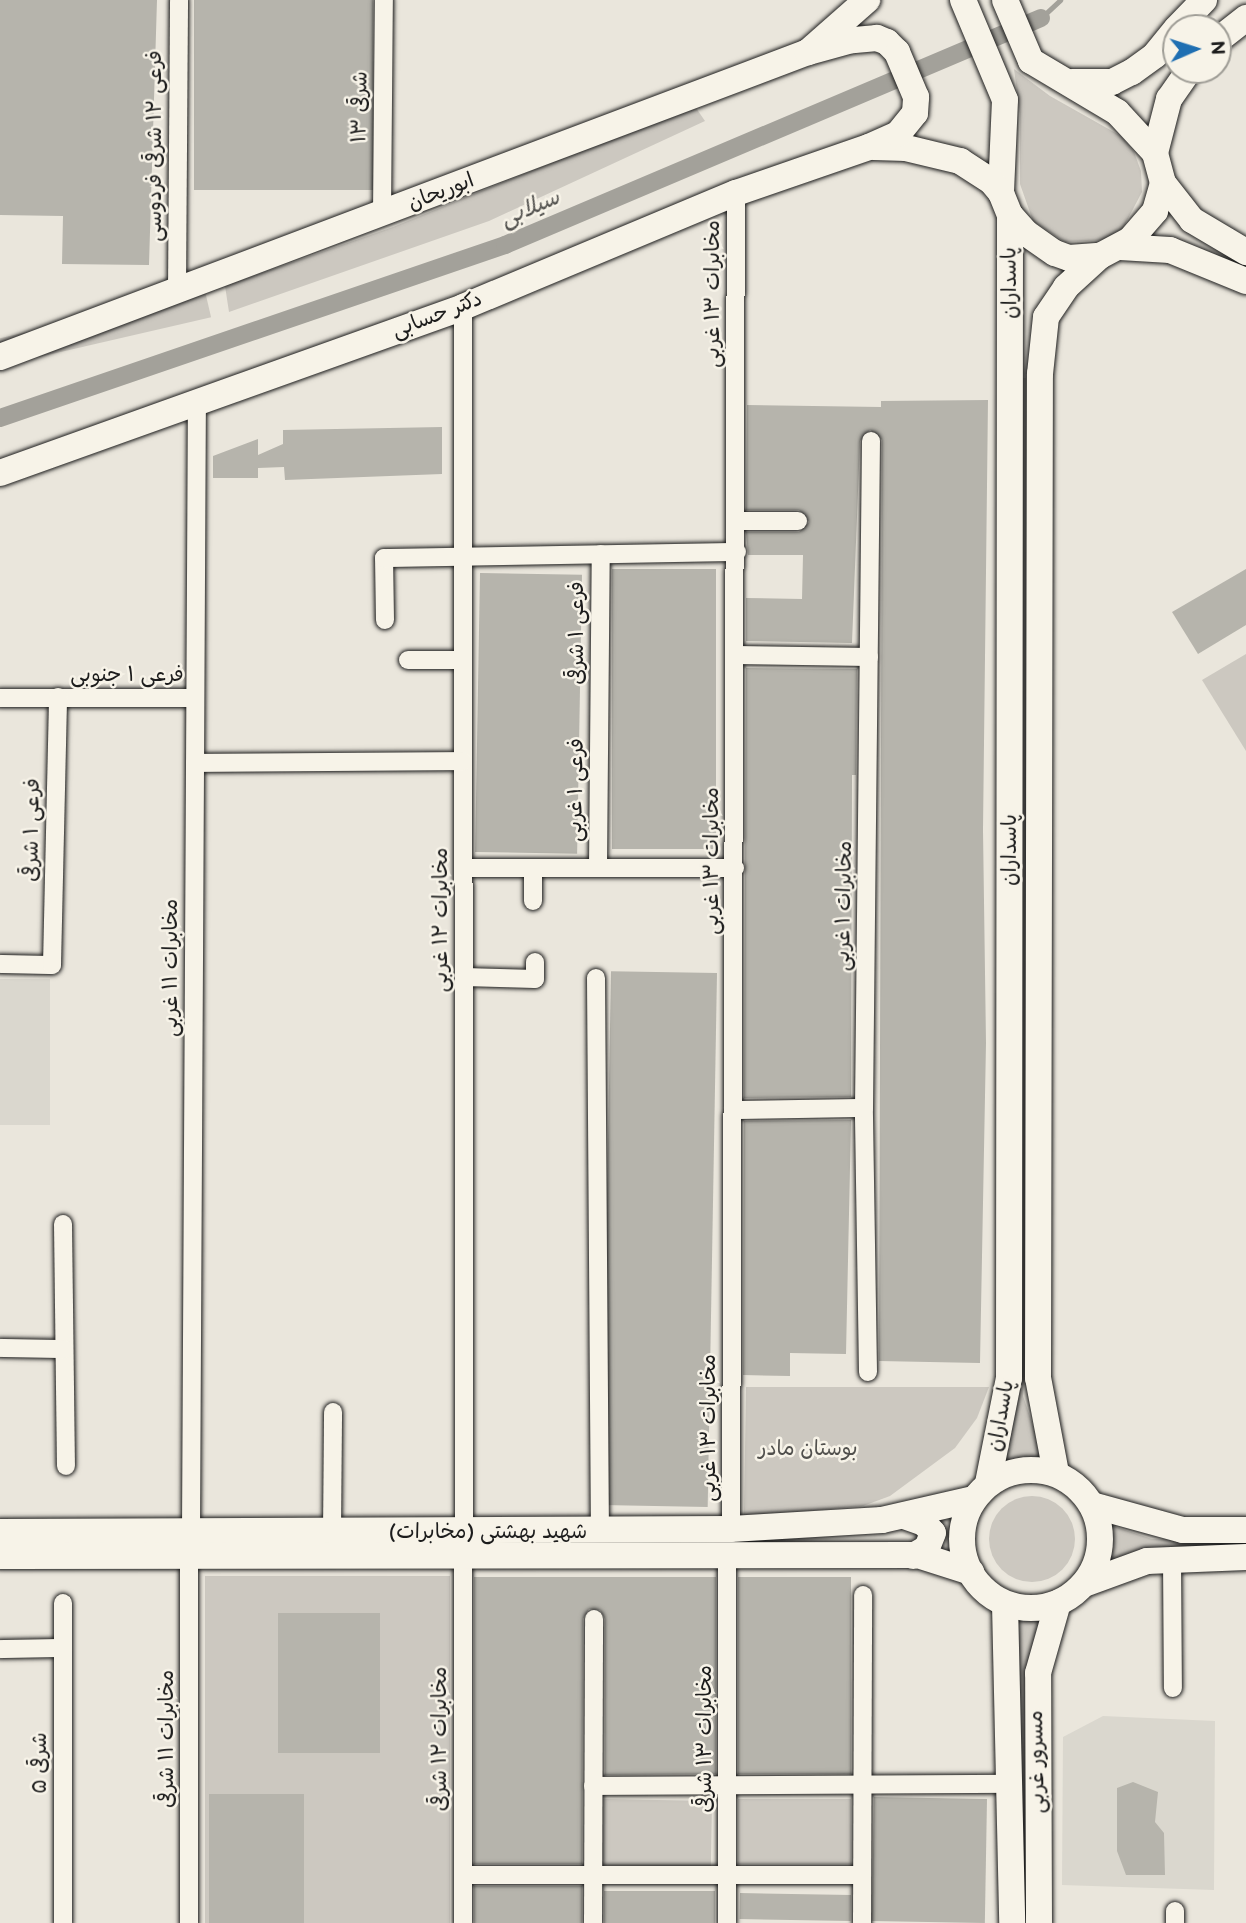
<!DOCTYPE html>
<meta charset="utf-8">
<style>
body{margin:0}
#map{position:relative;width:1246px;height:1923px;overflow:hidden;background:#eae6dc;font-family:"Balsamiq Sans","Playpen Sans Arabic",sans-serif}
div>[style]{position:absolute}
.built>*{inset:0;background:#dad7ce;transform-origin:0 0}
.green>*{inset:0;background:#ccc8c0;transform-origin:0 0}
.round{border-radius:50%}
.stream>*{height:4.5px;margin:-2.25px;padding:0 2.25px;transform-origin:2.25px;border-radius:2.25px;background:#a3a19a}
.canal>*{height:18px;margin:-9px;padding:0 9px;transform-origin:9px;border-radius:9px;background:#a3a19a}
.building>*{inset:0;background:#b6b4ac;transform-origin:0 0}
.roads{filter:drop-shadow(0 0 2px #1c1c1c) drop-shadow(0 0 2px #1c1c1c)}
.minor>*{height:18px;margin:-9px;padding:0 9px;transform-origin:9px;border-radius:9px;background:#f7f3e8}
.secondary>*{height:26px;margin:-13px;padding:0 13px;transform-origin:13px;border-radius:13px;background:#f7f3e8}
.secondary>.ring{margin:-13px;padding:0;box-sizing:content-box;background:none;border:26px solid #f7f3e8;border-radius:50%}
span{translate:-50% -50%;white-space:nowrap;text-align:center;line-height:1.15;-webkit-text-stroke:5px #f7f3e8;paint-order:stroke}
.street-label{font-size:21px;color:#1c1c1c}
.park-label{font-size:21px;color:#51504d}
.water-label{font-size:23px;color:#52514e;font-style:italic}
.north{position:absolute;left:1162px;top:14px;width:70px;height:70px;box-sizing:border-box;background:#f7f3e8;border:2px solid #9f9d96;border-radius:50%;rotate:87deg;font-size:19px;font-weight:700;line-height:28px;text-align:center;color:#1c1c1c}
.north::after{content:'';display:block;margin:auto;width:24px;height:32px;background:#1f6fb2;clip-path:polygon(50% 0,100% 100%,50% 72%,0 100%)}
</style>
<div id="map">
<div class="built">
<i style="left:0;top:979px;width:50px;height:146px"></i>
<i style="clip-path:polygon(1103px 1716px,1215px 1721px,1214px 1890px,1062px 1885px,1063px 1737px)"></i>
</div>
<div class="green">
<i style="clip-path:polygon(1014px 69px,1050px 96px,1121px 136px,1134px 152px,1141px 171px,1142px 192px,1123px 228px,1105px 240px,1065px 242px,1033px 221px,1020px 184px,1020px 114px)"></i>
<i style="clip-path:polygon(694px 105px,705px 121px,489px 221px,229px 312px,225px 286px,393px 227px)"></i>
<i style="left:205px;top:291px;width:27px;height:219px;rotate:77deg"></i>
<i style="clip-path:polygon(1014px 378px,1026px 378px,1029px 1276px,1023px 1396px,1047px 1466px,1026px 1462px,999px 1465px)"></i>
<i style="clip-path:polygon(1246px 654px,1246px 751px,1202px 680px)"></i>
<i style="clip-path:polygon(746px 1387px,989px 1387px,977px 1418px,955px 1448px,890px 1496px,863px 1506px,744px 1517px)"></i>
<i class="round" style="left:989px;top:1496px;width:86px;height:86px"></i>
<i style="clip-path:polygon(1107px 1524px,1152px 1539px,1246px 1541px,1246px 1551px,1106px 1564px)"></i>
<i style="left:450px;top:1576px;width:347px;height:245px;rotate:90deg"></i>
<i style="clip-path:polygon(1012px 1613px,1042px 1618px,1028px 1669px,1032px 1923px,1019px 1923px)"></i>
<i style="left:602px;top:1799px;width:110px;height:66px;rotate:1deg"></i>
<i style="left:738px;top:1799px;width:113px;height:65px"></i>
</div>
<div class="stream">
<i style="left:1041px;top:18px;width:26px;rotate:-43deg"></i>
</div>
<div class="canal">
<i style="left:0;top:418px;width:534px;rotate:-18.91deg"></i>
<i style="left:505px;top:245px;width:582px;rotate:-22.95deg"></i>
</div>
<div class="building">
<i style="clip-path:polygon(0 0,157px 0,149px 265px,62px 264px,63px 216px,0 215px)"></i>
<i style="left:194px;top:0;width:179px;height:190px"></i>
<i style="clip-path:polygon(988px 400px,983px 830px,986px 1043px,980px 1363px,879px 1361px,882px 440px,870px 430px,860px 441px,852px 643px,746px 641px,746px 598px,802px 599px,803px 555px,748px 555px,746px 532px,799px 532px,809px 522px,799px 510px,746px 510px,747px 405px,881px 407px,881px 401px)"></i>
<i style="clip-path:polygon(442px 427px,442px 474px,285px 480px,284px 467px,258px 468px,258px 478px,213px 478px,213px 456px,258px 439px,258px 455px,283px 444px,283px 430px)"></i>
<i style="left:716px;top:569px;width:280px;height:104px;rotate:90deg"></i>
<i style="clip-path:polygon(1246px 569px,1246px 625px,1198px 654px,1172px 612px)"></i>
<i style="left:480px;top:573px;width:102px;height:279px;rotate:1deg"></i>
<i style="clip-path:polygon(746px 668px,857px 669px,856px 775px,852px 775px,851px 1097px,744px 1098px)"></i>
<i style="left:717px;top:973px;width:534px;height:106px;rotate:91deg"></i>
<i style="clip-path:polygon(851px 1120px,846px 1354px,790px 1353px,790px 1376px,743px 1375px,744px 1121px)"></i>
<i style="clip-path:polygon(474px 1577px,716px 1577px,716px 1774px,605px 1775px,605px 1619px,600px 1610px,589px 1609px,583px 1619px,582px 1864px,474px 1864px)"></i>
<i style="left:738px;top:1577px;width:113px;height:197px"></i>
<i style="left:278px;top:1613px;width:102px;height:140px"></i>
<i style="clip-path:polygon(1133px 1782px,1158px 1792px,1155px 1822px,1164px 1833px,1165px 1875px,1126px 1875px,1117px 1851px,1117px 1788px)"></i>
<i style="left:209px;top:1794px;width:95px;height:129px"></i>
<i style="left:987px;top:1799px;width:124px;height:113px;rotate:91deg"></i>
<i style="left:474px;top:1886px;width:108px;height:37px"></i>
<i style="left:604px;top:1891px;width:111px;height:32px"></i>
<i style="left:740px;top:1893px;width:111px;height:26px;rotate:1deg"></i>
</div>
<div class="roads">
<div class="minor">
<i style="left:382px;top:214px;width:214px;rotate:-89.5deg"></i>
<i style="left:177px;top:292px;width:292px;rotate:-89.6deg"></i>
<i style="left:463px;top:307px;width:1226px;rotate:89.95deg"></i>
<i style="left:736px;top:521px;width:62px"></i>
<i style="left:385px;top:620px;width:62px;rotate:-90.9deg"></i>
<i style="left:384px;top:558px;width:353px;rotate:-1deg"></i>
<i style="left:736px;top:655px;width:133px;rotate:0.9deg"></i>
<i style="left:408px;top:660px;width:55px"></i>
<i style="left:0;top:698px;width:195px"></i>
<i style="left:195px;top:763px;width:268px;rotate:-0.4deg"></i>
<i style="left:463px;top:868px;width:272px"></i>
<i style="left:533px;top:868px;width:33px;rotate:90deg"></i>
<i style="left:598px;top:868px;width:314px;rotate:-89.5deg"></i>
<i style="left:0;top:964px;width:52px;rotate:1.1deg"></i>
<i style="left:52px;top:965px;width:268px;rotate:-88.7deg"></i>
<i style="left:464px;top:977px;width:71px;rotate:1.6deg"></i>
<i style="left:535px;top:979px;width:17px;rotate:-90deg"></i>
<i style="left:596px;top:978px;width:553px;rotate:89.59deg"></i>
<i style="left:733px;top:1110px;width:131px;rotate:-0.9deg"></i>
<i style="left:63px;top:1224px;width:242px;rotate:89.3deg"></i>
<i style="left:0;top:1348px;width:64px;rotate:0.9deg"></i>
<i style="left:868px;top:1372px;width:264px;rotate:-90.9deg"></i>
<i style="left:864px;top:1108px;width:667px;rotate:-89.4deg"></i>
<i style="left:731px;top:1529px;width:1336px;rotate:-89.79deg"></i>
<i style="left:191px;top:1532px;width:1128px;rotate:-89.7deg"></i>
<i style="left:332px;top:1533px;width:121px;rotate:-89.5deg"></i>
<i style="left:189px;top:1555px;width:368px;rotate:90deg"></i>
<i style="left:1172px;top:1558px;width:130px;rotate:89.6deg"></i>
<i style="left:0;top:1649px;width:63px;rotate:-0.9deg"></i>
<i style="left:593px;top:1786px;width:418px;rotate:-0.3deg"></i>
<i style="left:463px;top:1875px;width:399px"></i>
<i style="left:63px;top:1923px;width:320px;rotate:-90deg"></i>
<i style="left:463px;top:1923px;width:368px;rotate:-90deg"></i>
<i style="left:593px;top:1923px;width:304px;rotate:-89.8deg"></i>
<i style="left:727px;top:1923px;width:367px;rotate:-90deg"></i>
<i style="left:862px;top:1923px;width:328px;rotate:-89.8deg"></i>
<i style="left:1175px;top:1923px;width:12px;rotate:-90deg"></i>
</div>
<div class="secondary">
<i style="left:963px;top:0;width:108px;rotate:67.2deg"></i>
<i style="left:1005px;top:100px;width:93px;rotate:92.5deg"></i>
<i style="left:1001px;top:193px;width:24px;rotate:68deg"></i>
<i style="left:1010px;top:215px;width:24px;rotate:48deg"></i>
<i style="left:1026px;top:233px;width:35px;rotate:35deg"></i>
<i style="left:1055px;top:253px;width:15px;rotate:20deg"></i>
<i style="left:1069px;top:258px;width:31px;rotate:-4deg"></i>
<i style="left:1100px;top:256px;width:34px;rotate:-28deg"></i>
<i style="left:1130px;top:240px;width:38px;rotate:-49deg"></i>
<i style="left:1155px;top:211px;width:29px;rotate:-74deg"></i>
<i style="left:1163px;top:183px;width:31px;rotate:-105deg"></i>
<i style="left:1155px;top:153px;width:56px;rotate:-132.8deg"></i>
<i style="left:1117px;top:112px;width:100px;rotate:-149.3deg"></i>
<i style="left:1031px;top:61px;width:66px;rotate:-113.1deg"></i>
<i style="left:1177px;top:28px;width:39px;rotate:-46deg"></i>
<i style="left:1218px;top:40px;width:36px;rotate:-38deg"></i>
<i style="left:1072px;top:82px;width:40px"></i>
<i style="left:1112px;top:82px;width:22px;rotate:-27deg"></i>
<i style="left:1132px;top:72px;width:29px;rotate:-36deg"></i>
<i style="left:1155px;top:55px;width:33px;rotate:-51deg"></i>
<i style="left:874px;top:147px;width:32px;rotate:2deg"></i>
<i style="left:906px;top:148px;width:56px;rotate:13.5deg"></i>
<i style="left:960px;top:161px;width:37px;rotate:33deg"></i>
<i style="left:991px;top:181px;width:16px;rotate:50deg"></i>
<i style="left:1155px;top:153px;width:56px;rotate:-75.5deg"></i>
<i style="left:1169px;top:99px;width:35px;rotate:-55deg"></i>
<i style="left:1163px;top:183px;width:47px;rotate:51.9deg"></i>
<i style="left:1192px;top:220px;width:63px;rotate:30.7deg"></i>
<i style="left:1120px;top:247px;width:50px;rotate:3.4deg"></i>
<i style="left:1170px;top:250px;width:82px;rotate:22.2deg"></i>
<i style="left:0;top:357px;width:864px;rotate:-20.68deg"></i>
<i style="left:808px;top:52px;width:79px;rotate:-41.4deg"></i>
<i style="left:0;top:473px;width:492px;rotate:-19.7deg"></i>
<i style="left:463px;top:307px;width:296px;rotate:-22.7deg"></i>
<i style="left:736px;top:193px;width:141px;rotate:-19.1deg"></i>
<i style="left:869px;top:147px;width:32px;rotate:-24deg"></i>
<i style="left:898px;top:134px;width:27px;rotate:-51deg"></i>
<i style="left:915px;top:113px;width:16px;rotate:-86deg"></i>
<i style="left:916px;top:97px;width:49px;rotate:-112.9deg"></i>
<i style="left:897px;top:52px;width:14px;rotate:-135deg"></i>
<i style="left:887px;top:42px;width:11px;rotate:-158deg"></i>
<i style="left:877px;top:38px;width:25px;rotate:175deg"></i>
<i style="left:852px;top:40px;width:46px;rotate:164.7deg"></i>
<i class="ring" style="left:962px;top:1470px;width:112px;height:112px"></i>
<i style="left:1056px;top:1473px;width:97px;rotate:-100.7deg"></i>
<i style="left:1038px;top:1378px;width:1004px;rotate:-89.89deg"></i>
<i style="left:1040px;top:374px;width:57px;rotate:-84deg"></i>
<i style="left:1046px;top:317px;width:36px;rotate:-56deg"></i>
<i style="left:1066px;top:287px;width:46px;rotate:-42.4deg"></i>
<i style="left:988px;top:1483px;width:107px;rotate:-78.7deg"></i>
<i style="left:1009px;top:1378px;width:1163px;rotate:-89.95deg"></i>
<i style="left:1092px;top:1505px;width:94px;rotate:15.4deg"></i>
<i style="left:1183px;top:1530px;width:63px"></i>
<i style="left:904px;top:1516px;width:21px;rotate:19deg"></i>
<i style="left:924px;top:1523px;width:13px;rotate:48deg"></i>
<i style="left:933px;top:1533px;width:16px;rotate:112deg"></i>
<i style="left:927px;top:1548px;width:16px;rotate:150deg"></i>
<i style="left:0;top:1532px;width:731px;rotate:-0.24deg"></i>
<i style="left:731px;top:1529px;width:151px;rotate:-3.4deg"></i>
<i style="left:882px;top:1520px;width:94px;rotate:-12.9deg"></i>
<i style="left:0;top:1556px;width:918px;rotate:-0.06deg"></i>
<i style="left:918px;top:1555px;width:56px;rotate:17.8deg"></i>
<i style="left:1084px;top:1584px;width:67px;rotate:-20.1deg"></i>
<i style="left:1147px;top:1561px;width:99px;rotate:-2.3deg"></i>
<i style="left:1005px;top:1604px;width:319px;rotate:88.7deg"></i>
<i style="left:1039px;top:1923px;width:250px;rotate:-90.2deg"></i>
<i style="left:1038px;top:1673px;width:73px;rotate:-74.1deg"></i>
</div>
</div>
<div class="street-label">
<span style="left:360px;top:107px;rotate:-89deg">۱۳ شرقی</span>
<span style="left:155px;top:146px;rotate:-90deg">فرعی ۱۲ شرقی فردوسی</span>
<span style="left:441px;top:192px;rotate:-21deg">ابوریحان</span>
<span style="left:1010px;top:283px;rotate:-91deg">پاسداران</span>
<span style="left:713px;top:294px;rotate:-90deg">مخابرات ۱۳ غربی</span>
<span style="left:437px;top:315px;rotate:-21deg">دکتر حسابی</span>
<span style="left:577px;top:633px;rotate:-90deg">فرعی ۱ شرقی</span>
<span style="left:127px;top:675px">فرعی ۱ جنوبی</span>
<span style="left:576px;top:790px;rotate:-89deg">فرعی ۱ غربی</span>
<span style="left:32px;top:830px;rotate:-89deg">فرعی ۱ شرقی</span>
<span style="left:1010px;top:850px;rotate:-90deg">پاسداران</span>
<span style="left:712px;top:861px;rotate:-90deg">مخابرات ۱۳ غربی</span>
<span style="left:844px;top:906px;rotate:-89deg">مخابرات ۱ غربی</span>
<span style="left:441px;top:920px;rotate:-90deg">مخابرات ۱۲ غربی</span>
<span style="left:171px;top:968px;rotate:-90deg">مخابرات ۱۱ غربی</span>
<span style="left:1001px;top:1416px;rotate:-80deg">پاسداران</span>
<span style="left:709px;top:1428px;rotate:-90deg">مخابرات ۱۳ غربی</span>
<span style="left:488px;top:1532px">شهید بهشتی (مخابرات)</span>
<span style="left:167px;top:1739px;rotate:-90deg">مخابرات ۱۱ شرقی</span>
<span style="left:440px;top:1739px;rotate:-90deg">مخابرات ۱۲ شرقی</span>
<span style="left:705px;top:1739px;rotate:-90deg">مخابرات ۱۳ شرقی</span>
<span style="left:1037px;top:1762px;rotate:-91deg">مسرور غربی</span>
<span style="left:40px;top:1763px;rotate:-90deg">شرقی ۵</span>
</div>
<div class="park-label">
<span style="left:808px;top:1449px">بوستان مادر</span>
</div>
<div class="water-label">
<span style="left:530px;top:208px;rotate:-23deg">سیلابی</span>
</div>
<div class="north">N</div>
</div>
